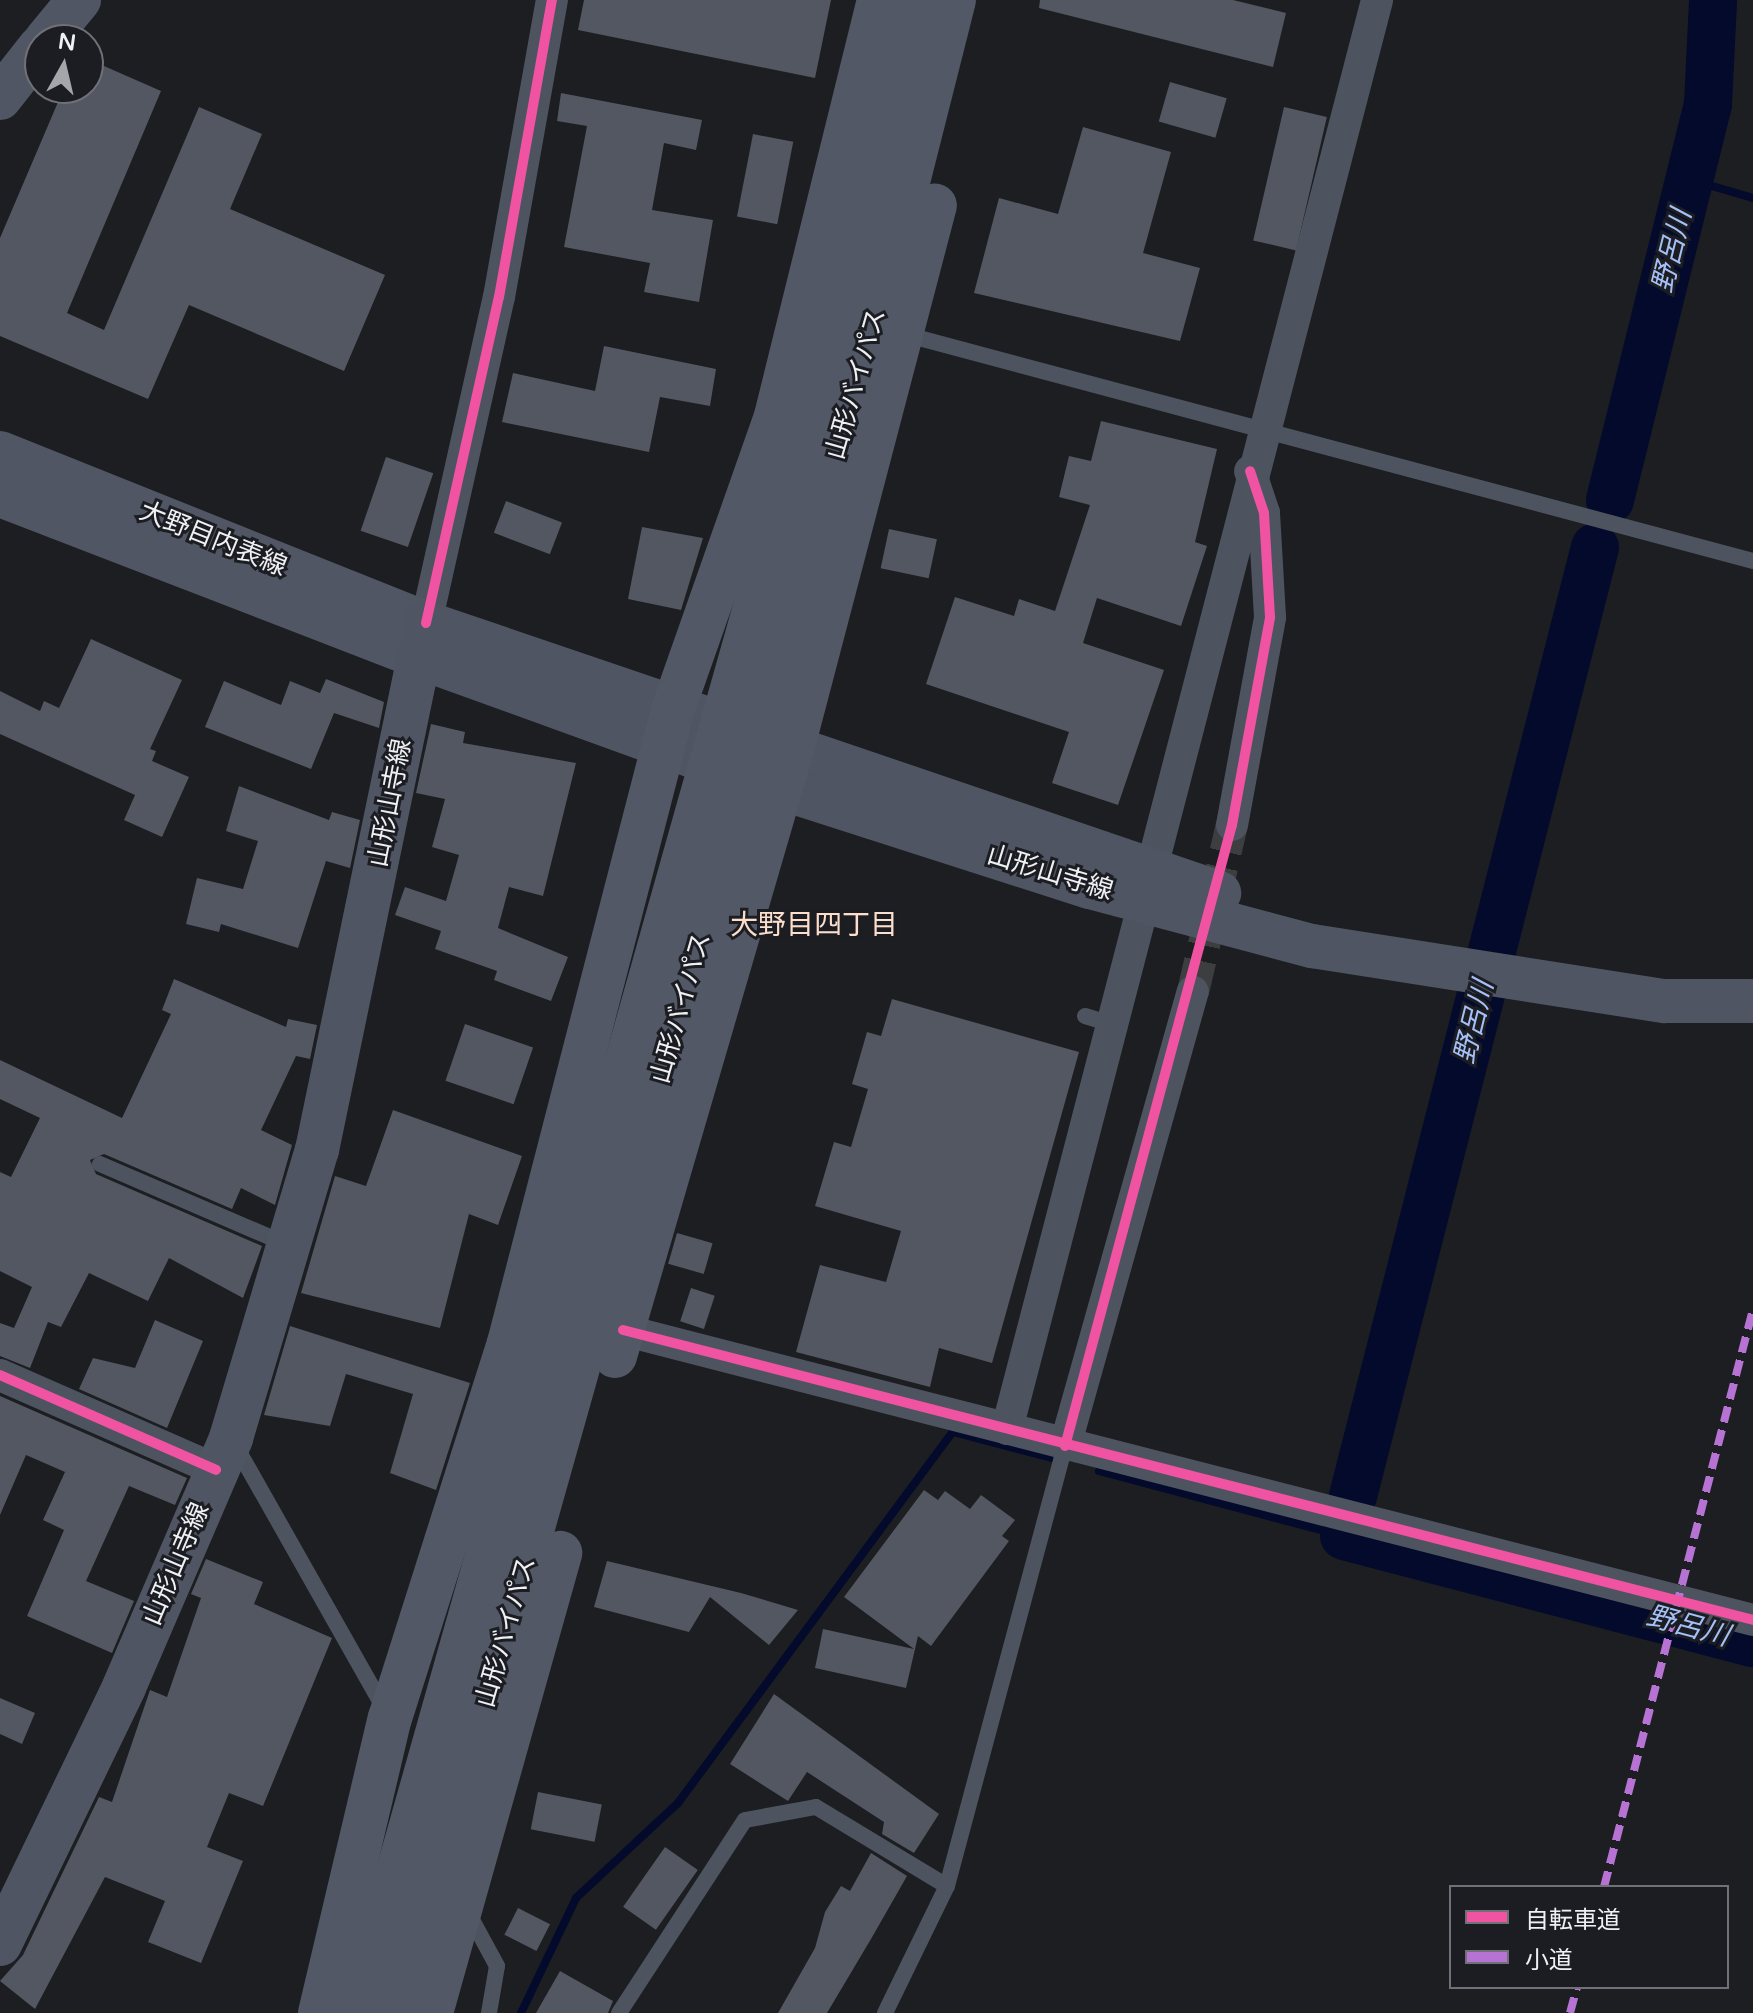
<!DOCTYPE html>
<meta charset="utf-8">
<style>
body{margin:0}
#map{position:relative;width:1753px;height:2013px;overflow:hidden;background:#1c1e21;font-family:"Varela Round","Noto Sans JP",sans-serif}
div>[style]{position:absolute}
.stream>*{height:8px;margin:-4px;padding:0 4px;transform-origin:4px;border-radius:4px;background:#030a2b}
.river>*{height:48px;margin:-24px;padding:0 24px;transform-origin:24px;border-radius:24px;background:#030a2b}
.building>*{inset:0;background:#525761;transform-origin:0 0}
.minor-tunnel>*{height:32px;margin-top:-16px;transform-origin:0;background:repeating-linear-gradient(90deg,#3c3e40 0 32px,transparent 0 48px)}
.service>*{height:16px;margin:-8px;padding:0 8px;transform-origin:8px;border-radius:8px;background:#4e545f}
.minor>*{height:32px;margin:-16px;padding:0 16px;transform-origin:16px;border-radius:16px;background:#4e545f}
.secondary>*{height:44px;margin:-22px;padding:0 22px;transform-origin:22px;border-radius:22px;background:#505663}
.primary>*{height:44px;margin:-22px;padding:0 22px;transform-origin:22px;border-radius:22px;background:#4f5562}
.trunk>*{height:44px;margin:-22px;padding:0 22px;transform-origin:22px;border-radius:22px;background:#525866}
.quiet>*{height:8px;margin-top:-4px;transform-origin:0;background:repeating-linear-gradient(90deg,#b673d3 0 16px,transparent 0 24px)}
.cycleway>*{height:10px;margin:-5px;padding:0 5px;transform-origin:5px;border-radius:5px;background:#f153a3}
span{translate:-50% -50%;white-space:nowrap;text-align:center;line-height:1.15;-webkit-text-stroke:6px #1b1d22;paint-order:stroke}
.street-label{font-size:26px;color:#eef0f3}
.water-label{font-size:28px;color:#a5bff7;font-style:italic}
.neighbourhood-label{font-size:28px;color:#fbdecc}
.legend{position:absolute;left:1449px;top:1885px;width:280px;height:104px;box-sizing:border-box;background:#1b1d22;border:2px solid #6f7176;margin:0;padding:10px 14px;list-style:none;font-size:24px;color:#eef0f3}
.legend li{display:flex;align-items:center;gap:16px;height:40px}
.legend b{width:40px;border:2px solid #6f7176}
.north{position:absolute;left:24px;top:24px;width:80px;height:80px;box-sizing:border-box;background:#1b1d22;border:2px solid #6f7176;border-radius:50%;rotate:8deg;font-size:22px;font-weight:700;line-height:32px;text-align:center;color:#eef0f3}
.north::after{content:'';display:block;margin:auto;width:28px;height:36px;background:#a4a6aa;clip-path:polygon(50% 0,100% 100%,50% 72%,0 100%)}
</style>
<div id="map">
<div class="stream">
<i style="left:1688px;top:179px;width:68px;rotate:16.3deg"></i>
<i style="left:1099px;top:1471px;width:253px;rotate:14.9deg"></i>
<i style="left:521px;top:2013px;width:127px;rotate:-64.4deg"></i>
<i style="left:576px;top:1898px;width:139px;rotate:-43deg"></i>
<i style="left:678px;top:1803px;width:462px;rotate:-53.5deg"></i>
<i style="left:953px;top:1432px;width:102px;rotate:14.7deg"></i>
</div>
<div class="river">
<i style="left:1610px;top:500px;width:408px;rotate:-76.1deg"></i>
<i style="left:1708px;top:104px;width:104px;rotate:-87.2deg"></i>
<i style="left:1353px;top:1496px;width:979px;rotate:-75.69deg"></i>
<i style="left:1344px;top:1536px;width:423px;rotate:14.7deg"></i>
</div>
<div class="building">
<i style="clip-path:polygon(584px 0,831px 0,815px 78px,578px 30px)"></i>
<i style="clip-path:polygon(1040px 0,1233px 0,1286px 13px,1273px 67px,1039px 8px)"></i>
<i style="clip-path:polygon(88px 59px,161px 91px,67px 313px,104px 330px,199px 107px,262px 134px,230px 209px,385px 275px,344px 371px,189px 305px,148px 399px,0 336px,0 238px,64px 88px,88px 88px)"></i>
<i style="left:1170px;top:82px;width:59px;height:41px;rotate:16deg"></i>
<i style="clip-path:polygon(561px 93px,702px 120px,696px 150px,664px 143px,652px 210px,713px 220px,699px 302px,644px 292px,650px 263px,564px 247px,587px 126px,557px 121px)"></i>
<i style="left:1284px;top:107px;width:44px;height:137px;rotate:13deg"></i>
<i style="clip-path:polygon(1083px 127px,1171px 152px,1143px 253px,1200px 268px,1180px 341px,974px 293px,999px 198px,1058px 214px)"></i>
<i style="left:753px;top:134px;width:41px;height:84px;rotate:11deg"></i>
<i style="clip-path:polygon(604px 346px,716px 369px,710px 406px,660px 397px,649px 452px,502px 422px,513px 373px,595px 391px)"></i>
<i style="clip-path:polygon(1101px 421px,1217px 449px,1195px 542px,1207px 546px,1181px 626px,1097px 598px,1083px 643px,1164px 670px,1118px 805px,1052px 783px,1069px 732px,926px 684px,955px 597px,1014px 616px,1019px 599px,1055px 611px,1090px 505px,1059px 497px,1069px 456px,1091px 461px)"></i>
<i style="left:386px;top:457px;width:50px;height:78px;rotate:19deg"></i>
<i style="left:506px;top:501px;width:60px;height:34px;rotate:21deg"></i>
<i style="clip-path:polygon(642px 527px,703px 538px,681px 610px,628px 599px)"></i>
<i style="left:889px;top:529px;width:49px;height:40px;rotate:12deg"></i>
<i style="clip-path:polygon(91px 639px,182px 680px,150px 749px,156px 751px,152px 761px,189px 777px,162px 837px,124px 820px,135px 795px,0 734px,0 691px,40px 711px,44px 701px,59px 708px)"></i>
<i style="clip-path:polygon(326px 679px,384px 702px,379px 728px,334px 713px,311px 769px,205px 727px,224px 681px,281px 705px,290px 681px,320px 693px)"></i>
<i style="clip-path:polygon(431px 724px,465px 732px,463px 743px,576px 763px,543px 896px,509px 887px,498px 928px,568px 957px,551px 1001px,494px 980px,497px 971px,435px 949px,441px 931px,395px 915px,405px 887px,446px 901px,459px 855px,432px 847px,445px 799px,416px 793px)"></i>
<i style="clip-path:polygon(239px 786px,329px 820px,332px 812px,360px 820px,350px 868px,326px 861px,298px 948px,221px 924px,219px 932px,186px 924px,197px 878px,243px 889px,258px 841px,226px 831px)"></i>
<i style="clip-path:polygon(174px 979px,286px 1027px,288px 1019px,317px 1025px,310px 1059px,296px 1056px,261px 1130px,292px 1145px,275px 1205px,241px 1188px,232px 1209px,104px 1154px,90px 1160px,96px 1174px,262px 1246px,243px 1298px,169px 1258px,148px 1301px,89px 1273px,61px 1327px,48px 1322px,30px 1368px,0 1356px,0 1323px,14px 1328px,32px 1287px,0 1271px,0 1172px,11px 1177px,40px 1118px,0 1099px,0 1060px,122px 1118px,171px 1014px,162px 1010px)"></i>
<i style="clip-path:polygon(892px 999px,1079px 1052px,992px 1363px,939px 1348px,930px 1387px,796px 1352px,820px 1265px,886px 1282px,901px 1231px,815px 1206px,834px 1142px,851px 1147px,868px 1089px,852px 1084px,867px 1032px,881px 1036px)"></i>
<i style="left:465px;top:1024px;width:72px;height:60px;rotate:19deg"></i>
<i style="clip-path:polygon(393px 1110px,522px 1156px,498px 1225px,469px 1214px,440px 1328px,301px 1293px,335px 1176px,366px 1186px)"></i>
<i style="left:677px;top:1233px;width:37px;height:32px;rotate:16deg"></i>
<i style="left:691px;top:1288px;width:25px;height:35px;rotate:18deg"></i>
<i style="clip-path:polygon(155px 1320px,203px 1341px,167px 1428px,79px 1389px,93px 1358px,135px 1368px)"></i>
<i style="clip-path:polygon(290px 1326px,470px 1383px,436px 1490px,390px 1473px,413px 1394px,346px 1374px,330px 1426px,264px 1415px)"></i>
<i style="clip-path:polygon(0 1396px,187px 1478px,175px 1505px,129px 1486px,86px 1581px,134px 1601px,112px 1653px,27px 1616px,64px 1530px,43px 1520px,65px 1472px,26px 1455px,0 1515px)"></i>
<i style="clip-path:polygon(924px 1490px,938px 1500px,945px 1491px,970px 1509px,981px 1495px,1015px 1520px,1002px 1536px,1009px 1541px,931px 1646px,918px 1636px,906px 1688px,815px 1668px,823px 1629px,914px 1649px,844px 1597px)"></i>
<i style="clip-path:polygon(206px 1559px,263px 1582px,254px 1604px,332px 1638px,263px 1806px,229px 1793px,207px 1847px,243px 1861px,201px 1963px,148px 1942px,165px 1901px,105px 1877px,35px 2009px,0 1981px,23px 1955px,99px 1797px,112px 1802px,150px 1690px,167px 1697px,201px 1598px,191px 1594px)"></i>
<i style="clip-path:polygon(607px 1561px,741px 1593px,798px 1610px,769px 1645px,710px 1597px,689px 1632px,594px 1607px)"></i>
<i style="clip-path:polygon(774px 1694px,939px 1814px,914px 1853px,882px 1834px,884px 1822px,807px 1772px,788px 1801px,730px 1764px)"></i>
<i style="clip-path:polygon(0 1698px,35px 1713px,22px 1744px,0 1734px)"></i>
<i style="left:538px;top:1792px;width:65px;height:38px;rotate:11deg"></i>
<i style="left:665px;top:1847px;width:40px;height:73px;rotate:35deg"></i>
<i style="clip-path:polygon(871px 1853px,907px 1876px,871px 1939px,827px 2013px,778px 2013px,815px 1948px,825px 1912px,841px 1886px,850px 1891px)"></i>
<i style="left:518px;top:1908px;width:36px;height:30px;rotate:27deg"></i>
<i style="clip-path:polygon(560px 1971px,613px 2001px,608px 2013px,536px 2013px)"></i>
</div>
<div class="minor-tunnel">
<i style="left:1193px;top:992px;width:171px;rotate:-76.9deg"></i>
</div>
<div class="service">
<i style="left:904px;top:334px;width:879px;rotate:14.97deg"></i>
<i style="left:1085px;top:1016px;width:27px;rotate:17deg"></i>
<i style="left:100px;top:1164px;width:202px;rotate:23.3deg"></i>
<i style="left:234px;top:1443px;width:305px;rotate:60.5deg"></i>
<i style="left:465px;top:1907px;width:67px;rotate:61.5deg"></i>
<i style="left:497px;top:1966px;width:48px;rotate:99.7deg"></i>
<i style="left:619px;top:2013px;width:230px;rotate:-56.9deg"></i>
<i style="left:745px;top:1820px;width:72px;rotate:-10.4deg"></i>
<i style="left:816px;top:1807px;width:153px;rotate:31.1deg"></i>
<i style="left:885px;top:2013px;width:141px;rotate:-64deg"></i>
<i style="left:947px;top:1886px;width:456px;rotate:-75deg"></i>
</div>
<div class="minor">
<i style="left:426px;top:623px;width:334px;rotate:-77.4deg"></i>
<i style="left:499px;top:297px;width:302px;rotate:-79.9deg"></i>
<i style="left:1232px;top:825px;width:211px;rotate:-79.6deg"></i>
<i style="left:1270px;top:617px;width:104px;rotate:-93.3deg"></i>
<i style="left:1264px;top:513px;width:44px;rotate:-108.4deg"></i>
<i style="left:1151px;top:871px;width:900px;rotate:-75.45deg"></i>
<i style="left:623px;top:1330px;width:1167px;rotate:14.39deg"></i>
<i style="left:0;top:1375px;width:236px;rotate:23.7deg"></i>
<i style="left:1007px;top:1429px;width:545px;rotate:-75.43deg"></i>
<i style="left:1065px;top:1446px;width:472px;rotate:-74.3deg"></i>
</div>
<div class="secondary">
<i style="left:46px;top:40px;width:52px;rotate:-50.5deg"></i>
<i style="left:0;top:98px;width:65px;rotate:-51.9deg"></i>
<i style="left:0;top:453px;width:459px;rotate:21.8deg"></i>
<i style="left:0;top:495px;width:449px;rotate:21.1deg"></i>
</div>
<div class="primary">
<i style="left:426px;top:623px;width:838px;rotate:18.8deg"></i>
<i style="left:0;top:1944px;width:285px;rotate:-64.2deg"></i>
<i style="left:124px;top:1687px;width:271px;rotate:-66.7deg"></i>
<i style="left:231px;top:1438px;width:301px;rotate:-73.4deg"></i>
<i style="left:317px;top:1150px;width:503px;rotate:-78.31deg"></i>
<i style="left:419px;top:657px;width:385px;rotate:19.9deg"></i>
<i style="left:781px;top:788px;width:324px;rotate:17.8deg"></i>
<i style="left:1090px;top:887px;width:230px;rotate:14.9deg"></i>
<i style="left:1312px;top:946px;width:357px;rotate:8.9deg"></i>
<i style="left:1665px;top:1001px;width:88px"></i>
</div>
<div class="trunk">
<i style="left:615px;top:1356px;width:631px;rotate:-73.72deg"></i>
<i style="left:792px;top:750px;width:563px;rotate:-75.3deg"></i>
<i style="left:320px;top:2013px;width:303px;rotate:-76.7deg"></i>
<i style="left:390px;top:1718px;width:393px;rotate:-72.4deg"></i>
<i style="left:509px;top:1343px;width:655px;rotate:-75.5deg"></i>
<i style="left:673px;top:709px;width:311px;rotate:-70.6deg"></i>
<i style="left:776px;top:416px;width:429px;rotate:-76.1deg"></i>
<i style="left:358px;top:2013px;width:1696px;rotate:-74.23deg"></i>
<i style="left:819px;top:381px;width:392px;rotate:-76.4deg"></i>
<i style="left:396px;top:2013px;width:1747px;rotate:-74.25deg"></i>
<i style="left:870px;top:332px;width:342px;rotate:-75.8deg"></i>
<i style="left:431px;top:2013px;width:478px;rotate:-74.3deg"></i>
</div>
<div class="quiet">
<i style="left:1604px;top:1887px;width:597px;rotate:-75.54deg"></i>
<i style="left:1570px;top:2013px;width:27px;rotate:-75deg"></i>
</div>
<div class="cycleway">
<i style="left:426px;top:623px;width:334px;rotate:-77.4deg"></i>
<i style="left:499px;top:297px;width:302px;rotate:-79.9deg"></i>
<i style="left:623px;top:1330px;width:1167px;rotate:14.39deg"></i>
<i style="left:0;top:1375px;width:236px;rotate:23.7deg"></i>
<i style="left:1065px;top:1446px;width:643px;rotate:-74.95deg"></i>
<i style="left:1232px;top:825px;width:211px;rotate:-79.6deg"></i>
<i style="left:1270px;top:617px;width:104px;rotate:-93.3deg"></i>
<i style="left:1264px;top:513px;width:44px;rotate:-108.4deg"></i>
</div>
<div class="street-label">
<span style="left:856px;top:384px;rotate:-74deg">山形バイパス</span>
<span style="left:213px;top:539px;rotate:22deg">大野目内表線</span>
<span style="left:390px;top:803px;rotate:-79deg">山形山寺線</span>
<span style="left:1050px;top:873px;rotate:17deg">山形山寺線</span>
<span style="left:681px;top:1008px;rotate:-74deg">山形バイパス</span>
<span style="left:176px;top:1564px;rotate:-67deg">山形山寺線</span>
<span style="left:506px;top:1632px;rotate:-74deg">山形バイパス</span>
</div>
<div class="water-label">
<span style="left:1672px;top:251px;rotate:-76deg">野呂川</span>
<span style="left:1474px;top:1022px;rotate:-76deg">野呂川</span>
<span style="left:1688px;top:1626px;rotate:15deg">野呂川</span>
</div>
<div class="neighbourhood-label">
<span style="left:814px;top:925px">大野目四丁目</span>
</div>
<ul class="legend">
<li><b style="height:10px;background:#f153a3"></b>自転車道</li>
<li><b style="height:10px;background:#b673d3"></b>小道</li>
</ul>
<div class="north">N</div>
</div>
